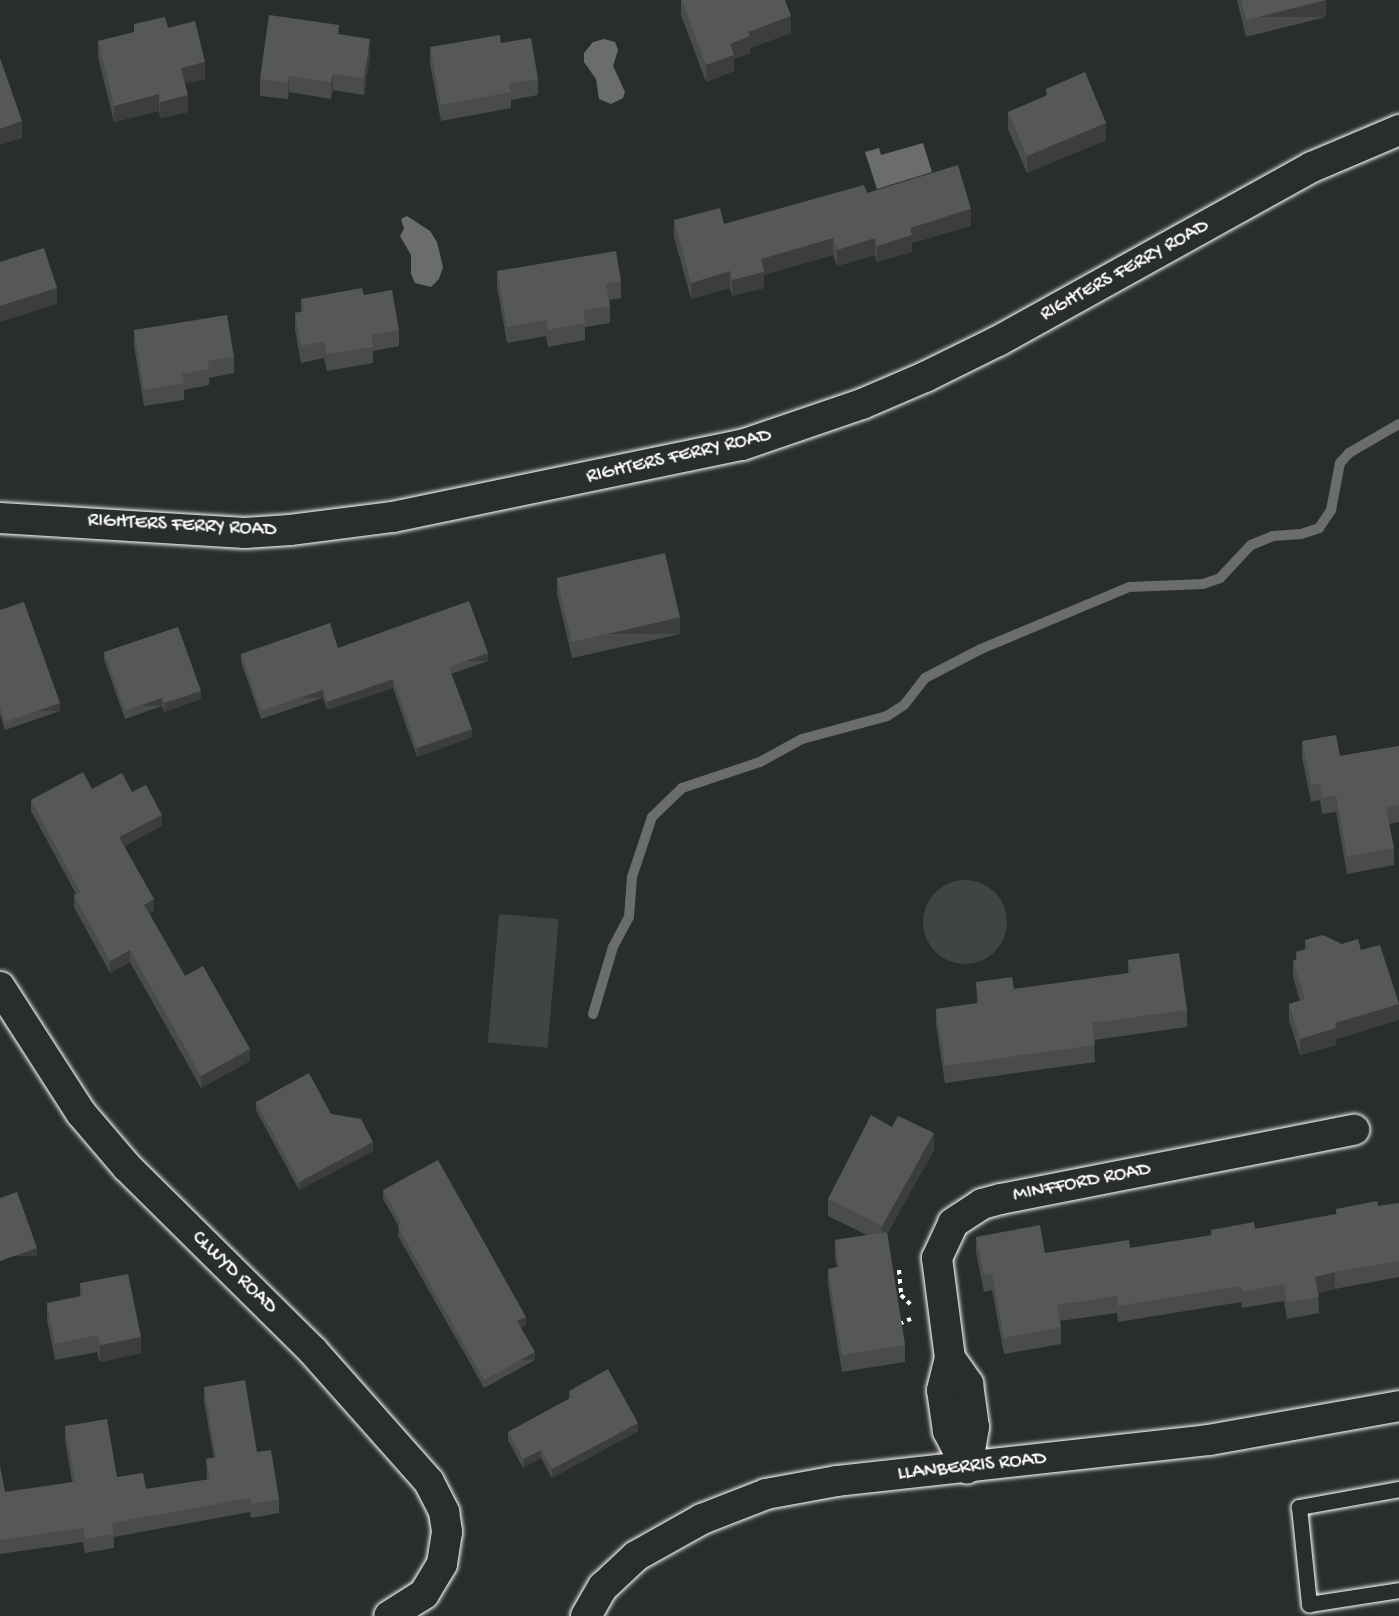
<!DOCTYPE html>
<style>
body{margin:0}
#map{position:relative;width:1399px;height:1616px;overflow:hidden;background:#2a2d2e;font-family:"Gochi Hand",sans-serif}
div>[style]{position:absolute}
.green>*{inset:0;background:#414445;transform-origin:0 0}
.round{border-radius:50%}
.water>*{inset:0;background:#6a6c6d}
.stream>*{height:10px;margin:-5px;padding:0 5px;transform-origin:5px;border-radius:5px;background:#6a6c6d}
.path>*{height:4px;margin-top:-2px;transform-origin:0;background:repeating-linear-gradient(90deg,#fff 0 4.5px,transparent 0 9px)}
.roads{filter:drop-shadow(0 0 2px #fff) drop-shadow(0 0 2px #fff)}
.service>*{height:15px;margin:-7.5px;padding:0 7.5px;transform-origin:7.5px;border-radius:7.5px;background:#2a2d2e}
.minor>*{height:30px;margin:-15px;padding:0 15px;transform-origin:15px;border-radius:15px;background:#2a2d2e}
.wall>*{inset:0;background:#494b4c}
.shaded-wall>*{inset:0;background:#3c3d3e;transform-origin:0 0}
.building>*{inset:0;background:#555758;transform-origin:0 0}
span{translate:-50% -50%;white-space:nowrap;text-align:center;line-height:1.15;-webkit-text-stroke:5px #2a2d2e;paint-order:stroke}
.street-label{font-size:20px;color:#fff}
</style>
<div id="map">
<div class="green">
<i class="round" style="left:923px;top:880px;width:84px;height:84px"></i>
<i style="left:499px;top:914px;width:60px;height:129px;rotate:5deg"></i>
</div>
<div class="water">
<i style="clip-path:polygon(604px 39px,615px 42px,618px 50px,613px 66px,625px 92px,623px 98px,611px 104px,599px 99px,596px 79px,584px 62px,584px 53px,593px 42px)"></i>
<i style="clip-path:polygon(923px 143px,932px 172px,877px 189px,865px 152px,879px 148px,881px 155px)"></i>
<i style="clip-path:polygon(407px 216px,430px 231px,437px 242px,443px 267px,439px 279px,431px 287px,415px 283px,411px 274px,411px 255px,400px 236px,404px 229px,401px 219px)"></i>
</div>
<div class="stream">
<i style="left:593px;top:1014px;width:70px;rotate:-73.4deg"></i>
<i style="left:613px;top:947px;width:34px;rotate:-62deg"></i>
<i style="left:629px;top:917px;width:40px;rotate:-85.7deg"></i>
<i style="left:632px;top:877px;width:63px;rotate:-71.6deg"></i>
<i style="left:652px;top:817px;width:42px;rotate:-44deg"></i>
<i style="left:682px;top:788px;width:82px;rotate:-18.4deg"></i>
<i style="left:760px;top:762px;width:48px;rotate:-28.7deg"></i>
<i style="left:802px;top:739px;width:88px;rotate:-15.1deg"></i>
<i style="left:887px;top:716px;width:20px;rotate:-33deg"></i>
<i style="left:904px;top:705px;width:34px;rotate:-52deg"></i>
<i style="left:925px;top:678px;width:63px;rotate:-27.4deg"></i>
<i style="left:981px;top:649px;width:160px;rotate:-22.7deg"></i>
<i style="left:1129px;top:587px;width:74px;rotate:-2.3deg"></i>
<i style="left:1203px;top:584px;width:18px;rotate:-19deg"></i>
<i style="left:1220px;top:578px;width:45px;rotate:-46.8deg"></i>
<i style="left:1251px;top:545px;width:24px;rotate:-22deg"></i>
<i style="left:1273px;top:536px;width:28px;rotate:-4deg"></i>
<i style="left:1301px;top:534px;width:19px;rotate:-18deg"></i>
<i style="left:1319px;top:528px;width:22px;rotate:-56deg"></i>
<i style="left:1331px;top:510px;width:48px;rotate:-79.2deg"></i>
<i style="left:1340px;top:463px;width:13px;rotate:-48deg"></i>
<i style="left:1349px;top:453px;width:58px;rotate:-30.1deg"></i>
</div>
<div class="path">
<i style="left:899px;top:1270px;width:25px;rotate:85deg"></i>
<i style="left:901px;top:1295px;width:13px;rotate:45deg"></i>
<i style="left:899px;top:1324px;width:13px;rotate:-23deg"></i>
</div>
<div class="roads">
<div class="service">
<i style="left:1399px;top:1489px;width:102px;rotate:169.8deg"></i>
<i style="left:1299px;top:1507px;width:98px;rotate:84.1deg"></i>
<i style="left:1309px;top:1604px;width:91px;rotate:-8.8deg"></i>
</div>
<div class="minor">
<i style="left:0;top:518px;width:245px;rotate:3.5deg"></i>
<i style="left:245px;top:533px;width:45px;rotate:-3.8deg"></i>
<i style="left:290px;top:530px;width:104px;rotate:-7.2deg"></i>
<i style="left:393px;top:517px;width:356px;rotate:-11.7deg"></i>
<i style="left:742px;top:445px;width:127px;rotate:-18.9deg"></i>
<i style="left:862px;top:404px;width:69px;rotate:-23.2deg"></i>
<i style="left:925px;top:377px;width:81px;rotate:-26.3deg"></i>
<i style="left:998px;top:341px;width:359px;rotate:-29deg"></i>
<i style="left:1312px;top:167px;width:95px;rotate:-23deg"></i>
<i style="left:0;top:987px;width:150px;rotate:57.3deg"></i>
<i style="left:81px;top:1113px;width:71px;rotate:49.6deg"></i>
<i style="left:127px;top:1167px;width:260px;rotate:44.7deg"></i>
<i style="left:312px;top:1350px;width:176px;rotate:48.4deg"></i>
<i style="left:429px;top:1482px;width:34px;rotate:63deg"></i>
<i style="left:444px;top:1512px;width:20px;rotate:81deg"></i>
<i style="left:447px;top:1532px;width:32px;rotate:99deg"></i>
<i style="left:442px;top:1564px;width:35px;rotate:121deg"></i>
<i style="left:424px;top:1594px;width:41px;rotate:147.8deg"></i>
<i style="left:950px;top:1358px;width:32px;rotate:55deg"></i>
<i style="left:968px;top:1384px;width:43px;rotate:82.1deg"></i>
<i style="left:974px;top:1427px;width:42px;rotate:99.7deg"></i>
<i style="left:967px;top:1468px;width:42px;rotate:-117.2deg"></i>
<i style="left:948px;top:1431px;width:41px;rotate:-98.3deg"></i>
<i style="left:942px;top:1390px;width:33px;rotate:-76deg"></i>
<i style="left:950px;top:1358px;width:101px;rotate:-97.4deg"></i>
<i style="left:937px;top:1258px;width:38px;rotate:-65deg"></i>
<i style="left:953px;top:1223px;width:35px;rotate:-33deg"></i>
<i style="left:982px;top:1204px;width:20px;rotate:-15deg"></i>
<i style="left:1001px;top:1199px;width:360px;rotate:-11.1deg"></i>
<i style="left:586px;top:1616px;width:34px;rotate:-60deg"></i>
<i style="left:603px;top:1587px;width:45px;rotate:-43.2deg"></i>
<i style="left:636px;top:1556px;width:76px;rotate:-29.3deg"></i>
<i style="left:702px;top:1519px;width:69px;rotate:-21.3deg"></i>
<i style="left:766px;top:1494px;width:72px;rotate:-10.4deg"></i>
<i style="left:837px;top:1481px;width:374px;rotate:-6.3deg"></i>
<i style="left:1209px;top:1440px;width:193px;rotate:-10.1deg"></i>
</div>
</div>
<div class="wall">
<i style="clip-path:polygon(681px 0,785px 0,791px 33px,750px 48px,750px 53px,734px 59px,734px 71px,706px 82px,681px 15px)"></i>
<i style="clip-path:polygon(1237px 0,1326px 0,1326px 17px,1246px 37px)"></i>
<i style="clip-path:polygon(168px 28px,205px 79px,185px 83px,188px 112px,160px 118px,159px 111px,114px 122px,98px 57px,98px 41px)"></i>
<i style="clip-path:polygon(339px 35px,370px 55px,364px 95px,333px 90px,331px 99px,289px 92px,288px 99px,260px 96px,260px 79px)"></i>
<i style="clip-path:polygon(501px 43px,538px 79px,538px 95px,511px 100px,511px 108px,441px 121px,430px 64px,430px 47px)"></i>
<i style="clip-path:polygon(1046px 89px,1106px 140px,1027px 173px,1008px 129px,1008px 112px,1046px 96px)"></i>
<i style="clip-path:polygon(867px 193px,971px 226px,912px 243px,912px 252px,877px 262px,875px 255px,837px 266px,833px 255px,764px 275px,764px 288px,732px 296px,730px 288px,691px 299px,674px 237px,674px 220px,724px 224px)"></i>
<i style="clip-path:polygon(497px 271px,621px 281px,621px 298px,609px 300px,610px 306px,610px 323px,585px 327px,585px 340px,548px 347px,546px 336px,507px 343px,497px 287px)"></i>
<i style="clip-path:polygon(364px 295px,399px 330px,399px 346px,373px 351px,373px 363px,327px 371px,324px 358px,301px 363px,295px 330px,295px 313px,301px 312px,301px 299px)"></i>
<i style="clip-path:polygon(134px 330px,234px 357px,234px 373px,209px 378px,209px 385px,184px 390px,184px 400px,144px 406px,134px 346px)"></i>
<i style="clip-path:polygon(557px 578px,680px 634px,572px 658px,557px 594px)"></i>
<i style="clip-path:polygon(0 610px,60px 711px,5px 730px,0 715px)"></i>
<i style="clip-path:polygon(338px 648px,488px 661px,451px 674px,472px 737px,417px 757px,393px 688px,327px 710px,323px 698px,261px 719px,241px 662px,241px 654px)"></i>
<i style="clip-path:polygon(104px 652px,201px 699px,164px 712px,162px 706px,125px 719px,104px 660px)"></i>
<i style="clip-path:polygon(1302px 741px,1340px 756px,1399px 746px,1399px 822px,1389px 824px,1394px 848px,1394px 865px,1347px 874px,1336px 812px,1322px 814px,1320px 800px,1311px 802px,1302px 757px)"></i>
<i style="clip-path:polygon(92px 789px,132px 792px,162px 826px,124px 846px,154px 911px,149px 913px,185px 976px,250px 1061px,201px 1088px,130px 962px,110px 973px,74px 907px,74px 895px,76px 894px,31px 811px,31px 800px)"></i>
<i style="clip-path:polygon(1305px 940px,1342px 944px,1361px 950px,1399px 1020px,1336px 1039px,1336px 1045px,1300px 1055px,1289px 1020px,1289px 1004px,1300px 1001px,1293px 977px,1293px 961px,1296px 960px,1296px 952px,1305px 949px)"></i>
<i style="clip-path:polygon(1128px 960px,1187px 1010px,1187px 1027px,1094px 1040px,1095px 1062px,945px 1083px,936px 1025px,936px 1009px,977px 1003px,976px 982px,1014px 989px,1128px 973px)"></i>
<i style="clip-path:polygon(256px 1102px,331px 1114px,373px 1151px,299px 1190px,256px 1110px)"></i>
<i style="clip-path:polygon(934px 1150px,887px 1234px,905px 1345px,905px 1362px,842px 1372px,828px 1285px,828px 1269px,837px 1267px,835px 1257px,835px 1240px,867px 1235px,828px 1216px,828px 1199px)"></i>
<i style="clip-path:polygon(383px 1190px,526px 1325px,521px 1328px,535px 1360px,484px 1388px,398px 1236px,399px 1227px,383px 1199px)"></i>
<i style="clip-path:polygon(1399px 1203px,1399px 1277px,1335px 1289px,1318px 1293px,1319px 1313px,1287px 1319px,1284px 1301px,1242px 1308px,1241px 1302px,1118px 1322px,1117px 1313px,1060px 1321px,1061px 1327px,1061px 1344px,1004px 1354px,992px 1290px,984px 1292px,976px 1253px,976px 1237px,1045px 1253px,1130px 1248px,1211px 1236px,1211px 1230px,1255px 1229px,1336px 1214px,1336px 1209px,1378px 1206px)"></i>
<i style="clip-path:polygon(80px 1283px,141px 1353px,100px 1362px,97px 1352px,55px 1360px,47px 1320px,47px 1303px,80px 1296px)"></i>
<i style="clip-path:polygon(204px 1387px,257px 1452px,279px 1499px,279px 1513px,251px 1518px,250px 1512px,114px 1537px,114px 1548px,85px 1553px,83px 1542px,0 1554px,0 1467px,5px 1492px,72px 1482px,65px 1440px,65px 1426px,117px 1477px,146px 1489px,207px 1480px,206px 1459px,214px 1458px,204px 1402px)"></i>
<i style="clip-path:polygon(569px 1391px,638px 1431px,552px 1478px,541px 1458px,523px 1468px,508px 1440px,508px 1432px,569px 1399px)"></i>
</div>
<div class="shaded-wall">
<i style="left:1326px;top:0;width:17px;height:82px;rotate:90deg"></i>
<i style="clip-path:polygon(791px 16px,791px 33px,750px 48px,750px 53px,734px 59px,734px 71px,706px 82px,706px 65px,730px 44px,748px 32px)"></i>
<i style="clip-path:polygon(370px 39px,370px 55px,364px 95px,364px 78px)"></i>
<i style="clip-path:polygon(205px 62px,205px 79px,181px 84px,181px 68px)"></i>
<i style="clip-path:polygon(333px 74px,333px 90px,331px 99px,331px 82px)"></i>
<i style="clip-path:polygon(289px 76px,289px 92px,288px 99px,288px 83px)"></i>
<i style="clip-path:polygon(159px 94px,159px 111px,114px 122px,114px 106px)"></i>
<i style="clip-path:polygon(188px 95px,188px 112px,160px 118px,160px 102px)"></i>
<i style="clip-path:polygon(22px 121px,22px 138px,0 145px,0 129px)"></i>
<i style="clip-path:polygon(1106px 123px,1106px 140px,1027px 173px,1027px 156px)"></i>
<i style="clip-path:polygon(971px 209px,971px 226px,912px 243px,912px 252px,877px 262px,877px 246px,910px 228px)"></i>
<i style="clip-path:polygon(833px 238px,833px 255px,764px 275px,764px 288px,732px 296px,732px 280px,761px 259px)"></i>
<i style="clip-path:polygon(875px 238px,875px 255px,837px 266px,837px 250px)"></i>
<i style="clip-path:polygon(730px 271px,730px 288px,691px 299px,691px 283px)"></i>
<i style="clip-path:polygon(57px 288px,57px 304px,0 322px,0 306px)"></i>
<i style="left:680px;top:617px;width:17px;height:111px;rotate:90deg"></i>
<i style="left:488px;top:653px;width:8px;height:41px;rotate:90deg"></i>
<i style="clip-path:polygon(393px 679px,393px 688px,327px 710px,327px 702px)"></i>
<i style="left:323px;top:690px;width:8px;height:65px;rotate:90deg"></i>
<i style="clip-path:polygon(201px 691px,201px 699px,164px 712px,164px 703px)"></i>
<i style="left:162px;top:698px;width:8px;height:39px;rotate:90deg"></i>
<i style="left:60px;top:703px;width:8px;height:58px;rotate:90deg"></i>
<i style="clip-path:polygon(472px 729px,472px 737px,417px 757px,417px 748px)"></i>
<i style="clip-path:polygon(162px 815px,162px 826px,119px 849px,119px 837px)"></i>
<i style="clip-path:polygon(154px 899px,154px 911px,144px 916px,144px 905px)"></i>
<i style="clip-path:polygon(130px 950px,130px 962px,110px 973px,110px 961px)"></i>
<i style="clip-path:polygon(1399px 1004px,1399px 1020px,1336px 1039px,1336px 1045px,1300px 1055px,1300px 1039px,1335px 1023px)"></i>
<i style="clip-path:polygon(250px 1049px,250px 1061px,201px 1088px,201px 1076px)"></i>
<i style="clip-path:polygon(934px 1133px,934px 1150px,882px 1243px,882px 1226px)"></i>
<i style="clip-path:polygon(373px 1142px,373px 1151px,299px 1190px,299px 1182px)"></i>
<i style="left:37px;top:1248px;width:8px;height:39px;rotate:90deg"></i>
<i style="clip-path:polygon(1335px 1272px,1335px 1289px,1315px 1294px,1315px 1277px)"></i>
<i style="clip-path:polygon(526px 1317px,526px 1325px,517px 1330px,517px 1321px)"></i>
<i style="clip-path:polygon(141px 1337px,141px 1353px,100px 1362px,100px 1345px)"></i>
<i style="left:535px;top:1352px;width:8px;height:58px;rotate:90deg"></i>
<i style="clip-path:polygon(638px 1423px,638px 1431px,552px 1478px,552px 1469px)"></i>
<i style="clip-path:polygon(541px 1450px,541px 1458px,523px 1468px,523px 1459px)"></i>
</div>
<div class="building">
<i style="clip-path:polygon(682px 0,785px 0,791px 16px,748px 32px,750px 36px,730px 44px,734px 55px,706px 65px)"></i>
<i style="clip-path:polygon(1241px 0,1326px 0,1246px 20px)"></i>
<i style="clip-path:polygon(269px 15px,339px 25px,338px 34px,370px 39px,364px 78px,333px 74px,331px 82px,289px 76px,288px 83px,260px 79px)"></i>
<i style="clip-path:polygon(165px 17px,168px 28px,195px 21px,205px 62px,181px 68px,188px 95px,160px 102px,159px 94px,114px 106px,98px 41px,134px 32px,134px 24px)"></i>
<i style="clip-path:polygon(500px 35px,501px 43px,531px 38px,538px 79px,509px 84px,511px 92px,441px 105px,430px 47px)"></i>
<i style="clip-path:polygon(0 58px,22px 121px,0 129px)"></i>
<i style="clip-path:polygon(1085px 72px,1106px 123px,1027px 156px,1008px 112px,1048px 95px,1046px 89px)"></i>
<i style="clip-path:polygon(958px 165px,971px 209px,910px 228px,912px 235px,877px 246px,875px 238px,837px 250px,833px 238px,761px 259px,764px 272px,732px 280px,730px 271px,691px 283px,674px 220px,720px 208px,724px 224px,864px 185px,867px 193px)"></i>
<i style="clip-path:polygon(44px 248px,57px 288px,0 306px,0 262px)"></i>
<i style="clip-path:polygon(616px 251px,621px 281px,606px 284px,610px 306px,583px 311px,585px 323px,548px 330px,546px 320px,507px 327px,497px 271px)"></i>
<i style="clip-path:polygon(362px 288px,364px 295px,392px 290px,399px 330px,371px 335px,373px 347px,327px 354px,324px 341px,301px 346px,295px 313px,304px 311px,301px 299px)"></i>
<i style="clip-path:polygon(227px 315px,234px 357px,208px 361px,209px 369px,182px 374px,184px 383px,144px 390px,134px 330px)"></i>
<i style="left:665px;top:553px;width:66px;height:111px;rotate:77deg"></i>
<i style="clip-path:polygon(469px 601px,488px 653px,449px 667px,472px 729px,417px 748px,393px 679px,327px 702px,323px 690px,261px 711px,241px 654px,330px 623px,338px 648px)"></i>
<i style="clip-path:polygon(24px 602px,60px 703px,5px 722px,0 707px,0 610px)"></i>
<i style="clip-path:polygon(178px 627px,201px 691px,164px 703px,162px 698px,125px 711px,104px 652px)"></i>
<i style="clip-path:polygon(1336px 735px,1340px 756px,1399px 746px,1399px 805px,1386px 808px,1394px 848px,1347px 857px,1336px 795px,1322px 798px,1320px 784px,1311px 785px,1302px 741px)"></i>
<i style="clip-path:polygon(83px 772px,92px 789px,122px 773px,132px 792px,146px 785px,162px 815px,119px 837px,154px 899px,144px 905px,185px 976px,203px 966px,250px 1049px,201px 1076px,130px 950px,110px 961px,74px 895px,80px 892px,31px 800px)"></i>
<i style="clip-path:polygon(1323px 935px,1342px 944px,1358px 939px,1361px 950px,1380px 945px,1399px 1004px,1335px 1023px,1336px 1028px,1300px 1039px,1289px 1004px,1305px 999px,1293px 961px,1298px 959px,1296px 952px,1308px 949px,1305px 940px)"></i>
<i style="clip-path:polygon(1179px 953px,1187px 1010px,1092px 1023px,1095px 1045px,945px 1066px,936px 1009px,979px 1003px,976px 982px,1012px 977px,1014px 989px,1131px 973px,1128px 960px)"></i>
<i style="clip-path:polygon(309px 1073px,331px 1114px,361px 1119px,373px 1142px,299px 1182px,256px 1102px)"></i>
<i style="clip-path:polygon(871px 1115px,892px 1127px,898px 1116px,934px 1133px,882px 1226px,828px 1199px)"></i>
<i style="clip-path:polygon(438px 1160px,526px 1317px,517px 1321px,535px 1352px,484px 1380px,398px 1227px,402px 1225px,383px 1190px)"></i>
<i style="clip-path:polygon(17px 1192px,37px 1248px,0 1261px,0 1198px)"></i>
<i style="clip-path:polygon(1377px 1201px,1378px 1206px,1399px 1203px,1399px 1261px,1335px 1272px,1315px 1277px,1319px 1297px,1287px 1303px,1284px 1284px,1242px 1292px,1241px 1286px,1118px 1306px,1117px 1296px,1057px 1305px,1061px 1327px,1004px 1338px,992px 1274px,984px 1275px,976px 1237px,1040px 1225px,1045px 1253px,1129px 1240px,1130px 1248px,1212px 1235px,1211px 1230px,1254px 1222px,1255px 1229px,1337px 1214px,1336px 1209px)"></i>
<i style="clip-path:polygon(887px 1232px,905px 1345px,842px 1355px,828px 1269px,839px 1267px,835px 1240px)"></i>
<i style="clip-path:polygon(128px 1274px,141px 1337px,100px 1345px,97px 1335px,55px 1344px,47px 1303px,83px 1296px,80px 1283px)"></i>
<i style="clip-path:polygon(608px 1369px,638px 1423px,552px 1469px,541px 1450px,523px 1459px,508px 1432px,572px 1397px,569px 1391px)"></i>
<i style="clip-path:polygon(245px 1380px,257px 1452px,271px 1450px,279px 1499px,251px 1504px,250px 1498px,112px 1523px,114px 1534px,85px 1539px,83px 1528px,0 1540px,0 1467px,5px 1492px,75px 1482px,65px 1426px,107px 1419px,117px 1477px,143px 1473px,146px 1489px,210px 1479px,206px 1459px,216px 1457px,204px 1387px)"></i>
</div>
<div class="street-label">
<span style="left:1125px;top:271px;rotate:-29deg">RIGHTERS FERRY ROAD</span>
<span style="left:679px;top:457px;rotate:-13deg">RIGHTERS FERRY ROAD</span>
<span style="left:182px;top:526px;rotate:3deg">RIGHTERS FERRY ROAD</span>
<span style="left:1082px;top:1183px;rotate:-11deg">MINFFORD ROAD</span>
<span style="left:234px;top:1273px;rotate:44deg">CLWYD ROAD</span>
<span style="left:972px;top:1467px;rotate:-6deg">LLANBERRIS ROAD</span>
</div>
</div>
